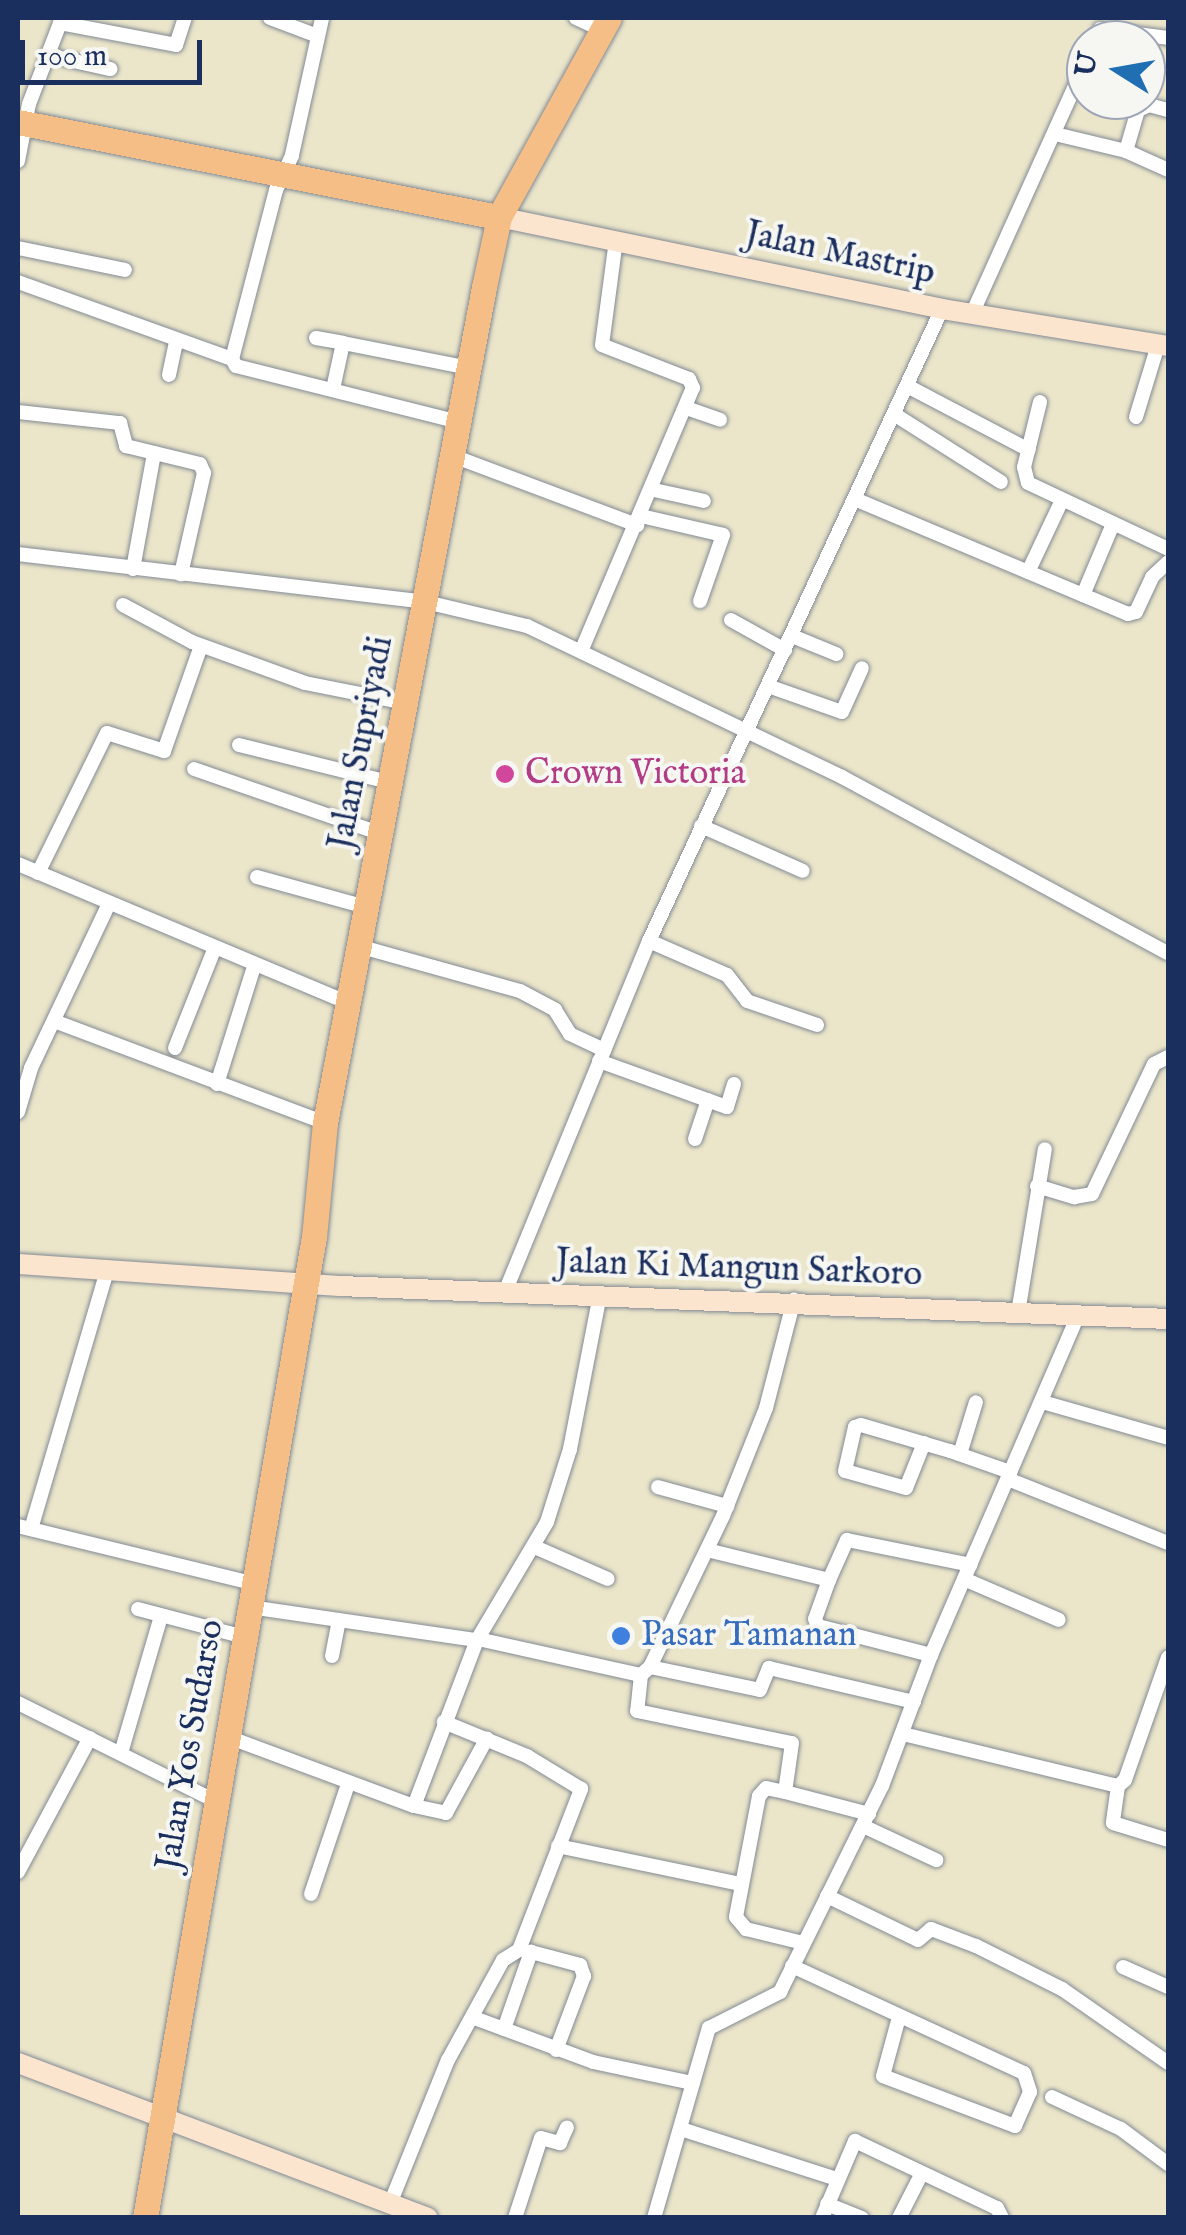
<!DOCTYPE html>
<style>
body{margin:0}
#map{position:relative;width:1186px;height:2235px;overflow:hidden;background:#ebe6ca;font-family:"IM FELL English",serif}
div>[style]{position:absolute}
.roads{filter:drop-shadow(0 0 2px #838a94) drop-shadow(0 0 2px #838a94)}
.street>*{height:14px;margin:-7px;padding:0 7px;transform-origin:7px;border-radius:7px;background:#fff}
.secondary>*{height:20px;margin:-10px;padding:0 10px;transform-origin:10px;border-radius:10px;background:#fbe5cf}
.highway>*{height:25px;margin:-12.5px;padding:0 12.5px;transform-origin:12.5px;border-radius:12.5px;background:#f6be87}
.dots>*{width:28px;height:28px;translate:-50% -50%;box-sizing:border-box;border:5px solid #f6f6f2;border-radius:50%}
span{translate:-50% -50%;white-space:nowrap;text-align:center;line-height:1.15;-webkit-text-stroke:8px #f6f6f2;paint-order:stroke}
.street-label{font-size:35px;color:#1b2f5e}
.hotel-label{font-size:35px;color:#b23c85}
.left{translate:0 -50%;text-align:left}
.shop-label{font-size:35px;color:#366cbe}
.frame{position:absolute;inset:0;border:20px solid #1b2f5e;pointer-events:none}
.north{position:absolute;left:1066px;top:20px;width:100px;height:100px;box-sizing:border-box;background:#f6f6f2;border:2px solid #9ea6b7;border-radius:50%;rotate:281deg;font-size:28px;font-weight:700;line-height:40px;text-align:center;color:#1b2f5e}
.north::after{content:'';display:block;margin:auto;width:35px;height:45px;background:#1f6fb2;clip-path:polygon(50% 0,100% 100%,50% 72%,0 100%)}
.scale{position:absolute;left:20px;top:40px;width:182px;height:45px;box-sizing:border-box;border:5px solid #1b2f5e;border-top:0;padding-left:12px;font-size:30px;line-height:35px;white-space:nowrap;color:#1b2f5e;-webkit-text-stroke:8px #f6f6f2;paint-order:stroke}
</style>
<div id="map">
<div class="roads">
<div class="street">
<i style="left:270px;top:18px;width:51px;rotate:20.6deg"></i>
<i style="left:576px;top:18px;width:29px;rotate:25deg"></i>
<i style="left:60px;top:23px;width:118px;rotate:10.7deg"></i>
<i style="left:176px;top:45px;width:28px;rotate:-72deg"></i>
<i style="left:1100px;top:29px;width:69px;rotate:7.5deg"></i>
<i style="left:47px;top:55px;width:65px;rotate:12.5deg"></i>
<i style="left:1055px;top:134px;width:73px;rotate:13.5deg"></i>
<i style="left:1126px;top:151px;width:46px;rotate:24.3deg"></i>
<i style="left:1126px;top:151px;width:43px;rotate:-73.7deg"></i>
<i style="left:1138px;top:110px;width:12px;rotate:-24deg"></i>
<i style="left:1149px;top:105px;width:20px;rotate:15deg"></i>
<i style="left:18px;top:161px;width:58px;rotate:-79.1deg"></i>
<i style="left:29px;top:104px;width:92px;rotate:-69deg"></i>
<i style="left:18px;top:248px;width:109px;rotate:11.6deg"></i>
<i style="left:18px;top:282px;width:227px;rotate:19.8deg"></i>
<i style="left:232px;top:359px;width:175px;rotate:-75.4deg"></i>
<i style="left:276px;top:190px;width:38px;rotate:-65deg"></i>
<i style="left:292px;top:155px;width:140px;rotate:-77.6deg"></i>
<i style="left:972px;top:314px;width:277px;rotate:-65.7deg"></i>
<i style="left:316px;top:338px;width:27px;rotate:10deg"></i>
<i style="left:343px;top:343px;width:47px;rotate:102.3deg"></i>
<i style="left:343px;top:343px;width:128px;rotate:11.2deg"></i>
<i style="left:232px;top:359px;width:8px;rotate:60deg"></i>
<i style="left:236px;top:366px;width:230px;rotate:14.1deg"></i>
<i style="left:169px;top:375px;width:34px;rotate:-78deg"></i>
<i style="left:911px;top:388px;width:133px;rotate:27.7deg"></i>
<i style="left:1040px;top:402px;width:67px;rotate:103.8deg"></i>
<i style="left:1024px;top:467px;width:16px;rotate:76deg"></i>
<i style="left:1028px;top:483px;width:155px;rotate:25.2deg"></i>
<i style="left:686px;top:408px;width:36px;rotate:19deg"></i>
<i style="left:18px;top:412px;width:103px;rotate:6.2deg"></i>
<i style="left:120px;top:423px;width:24px;rotate:75deg"></i>
<i style="left:126px;top:446px;width:76px;rotate:13.7deg"></i>
<i style="left:200px;top:464px;width:10px;rotate:66deg"></i>
<i style="left:204px;top:473px;width:104px;rotate:102.8deg"></i>
<i style="left:897px;top:416px;width:123px;rotate:32.4deg"></i>
<i style="left:1136px;top:417px;width:75px;rotate:-73deg"></i>
<i style="left:453px;top:456px;width:197px;rotate:20.6deg"></i>
<i style="left:654px;top:490px;width:51px;rotate:12.4deg"></i>
<i style="left:857px;top:500px;width:294px;rotate:22.8deg"></i>
<i style="left:1128px;top:614px;width:8px;rotate:-14deg"></i>
<i style="left:1136px;top:612px;width:38px;rotate:-65deg"></i>
<i style="left:1152px;top:577px;width:22px;rotate:-43deg"></i>
<i style="left:641px;top:516px;width:84px;rotate:13deg"></i>
<i style="left:723px;top:535px;width:70px;rotate:109.2deg"></i>
<i style="left:18px;top:554px;width:411px;rotate:6.7deg"></i>
<i style="left:426px;top:602px;width:104px;rotate:13.4deg"></i>
<i style="left:527px;top:626px;width:349px;rotate:25.6deg"></i>
<i style="left:842px;top:777px;width:370px;rotate:28.4deg"></i>
<i style="left:133px;top:569px;width:118px;rotate:-79.7deg"></i>
<i style="left:1028px;top:572px;width:80px;rotate:-64.7deg"></i>
<i style="left:1083px;top:595px;width:77px;rotate:-67.1deg"></i>
<i style="left:123px;top:605px;width:78px;rotate:28.2deg"></i>
<i style="left:192px;top:642px;width:120px;rotate:19.9deg"></i>
<i style="left:305px;top:683px;width:102px;rotate:11.3deg"></i>
<i style="left:731px;top:620px;width:62px;rotate:29.1deg"></i>
<i style="left:792px;top:636px;width:48px;rotate:22.2deg"></i>
<i style="left:582px;top:649px;width:284px;rotate:-67deg"></i>
<i style="left:693px;top:388px;width:10px;rotate:-114deg"></i>
<i style="left:689px;top:379px;width:93px;rotate:-158.7deg"></i>
<i style="left:602px;top:345px;width:106px;rotate:-82.4deg"></i>
<i style="left:768px;top:686px;width:78px;rotate:19.4deg"></i>
<i style="left:842px;top:712px;width:48px;rotate:-65.6deg"></i>
<i style="left:239px;top:745px;width:154px;rotate:13.9deg"></i>
<i style="left:194px;top:769px;width:196px;rotate:19.1deg"></i>
<i style="left:701px;top:826px;width:111px;rotate:23.8deg"></i>
<i style="left:18px;top:864px;width:358px;rotate:22.8deg"></i>
<i style="left:38px;top:873px;width:156px;rotate:-63.8deg"></i>
<i style="left:107px;top:733px;width:60px;rotate:17.5deg"></i>
<i style="left:164px;top:751px;width:111px;rotate:-70.6deg"></i>
<i style="left:257px;top:877px;width:113px;rotate:15.4deg"></i>
<i style="left:649px;top:941px;width:85px;rotate:23.6deg"></i>
<i style="left:727px;top:975px;width:33px;rotate:52deg"></i>
<i style="left:747px;top:1001px;width:74px;rotate:18.9deg"></i>
<i style="left:358px;top:946px;width:168px;rotate:15.5deg"></i>
<i style="left:520px;top:991px;width:40px;rotate:28deg"></i>
<i style="left:555px;top:1010px;width:28px;rotate:58deg"></i>
<i style="left:570px;top:1034px;width:38px;rotate:25deg"></i>
<i style="left:54px;top:1021px;width:290px;rotate:20.6deg"></i>
<i style="left:175px;top:1048px;width:105px;rotate:-68.3deg"></i>
<i style="left:599px;top:1061px;width:136px;rotate:19.8deg"></i>
<i style="left:727px;top:1107px;width:24px;rotate:-73deg"></i>
<i style="left:217px;top:1084px;width:123px;rotate:-72.5deg"></i>
<i style="left:18px;top:1112px;width:46px;rotate:-73.5deg"></i>
<i style="left:31px;top:1068px;width:182px;rotate:-64.6deg"></i>
<i style="left:695px;top:1139px;width:41px;rotate:-71.6deg"></i>
<i style="left:1037px;top:1186px;width:39px;rotate:17deg"></i>
<i style="left:1074px;top:1197px;width:18px;rotate:-9deg"></i>
<i style="left:1092px;top:1194px;width:144px;rotate:-64.5deg"></i>
<i style="left:1154px;top:1064px;width:16px;rotate:-27deg"></i>
<i style="left:505px;top:1292px;width:379px;rotate:-67.7deg"></i>
<i style="left:649px;top:941px;width:697px;rotate:-65.13deg"></i>
<i style="left:1018px;top:1313px;width:166px;rotate:-80.7deg"></i>
<i style="left:1042px;top:1402px;width:131px;rotate:15.9deg"></i>
<i style="left:924px;top:1443px;width:48px;rotate:111.8deg"></i>
<i style="left:906px;top:1488px;width:63px;rotate:-164.4deg"></i>
<i style="left:845px;top:1471px;width:45px;rotate:-77.2deg"></i>
<i style="left:855px;top:1427px;width:6px;rotate:-18deg"></i>
<i style="left:861px;top:1425px;width:93px;rotate:16.3deg"></i>
<i style="left:950px;top:1451px;width:64px;rotate:19.3deg"></i>
<i style="left:960px;top:1454px;width:54px;rotate:-72.9deg"></i>
<i style="left:1008px;top:1479px;width:172px;rotate:21.8deg"></i>
<i style="left:658px;top:1487px;width:72px;rotate:15.4deg"></i>
<i style="left:18px;top:1526px;width:245px;rotate:13.7deg"></i>
<i style="left:31px;top:1529px;width:270px;rotate:-73.6deg"></i>
<i style="left:537px;top:1548px;width:77px;rotate:23.6deg"></i>
<i style="left:707px;top:1550px;width:126px;rotate:13.8deg"></i>
<i style="left:829px;top:1580px;width:44px;rotate:-65.8deg"></i>
<i style="left:847px;top:1540px;width:126px;rotate:11.4deg"></i>
<i style="left:964px;top:1579px;width:103px;rotate:23.3deg"></i>
<i style="left:829px;top:1580px;width:41px;rotate:109.7deg"></i>
<i style="left:815px;top:1619px;width:8px;rotate:67deg"></i>
<i style="left:818px;top:1626px;width:117px;rotate:14.4deg"></i>
<i style="left:250px;top:1607px;width:229px;rotate:8.3deg"></i>
<i style="left:138px;top:1609px;width:111px;rotate:14.7deg"></i>
<i style="left:478px;top:1639px;width:167px;rotate:12.5deg"></i>
<i style="left:641px;top:1675px;width:12px;rotate:-42deg"></i>
<i style="left:650px;top:1667px;width:168px;rotate:-64.2deg"></i>
<i style="left:723px;top:1516px;width:116px;rotate:-68.3deg"></i>
<i style="left:766px;top:1408px;width:112px;rotate:-75.5deg"></i>
<i style="left:332px;top:1656px;width:36px;rotate:-79deg"></i>
<i style="left:650px;top:1667px;width:112px;rotate:11.8deg"></i>
<i style="left:760px;top:1690px;width:24px;rotate:-68deg"></i>
<i style="left:769px;top:1668px;width:149px;rotate:13.2deg"></i>
<i style="left:641px;top:1675px;width:36px;rotate:96deg"></i>
<i style="left:637px;top:1711px;width:158px;rotate:11.7deg"></i>
<i style="left:792px;top:1743px;width:49px;rotate:98.1deg"></i>
<i style="left:785px;top:1792px;width:87px;rotate:14.7deg"></i>
<i style="left:18px;top:1703px;width:222px;rotate:26.4deg"></i>
<i style="left:903px;top:1734px;width:221px;rotate:13.6deg"></i>
<i style="left:1118px;top:1786px;width:9px;rotate:-41deg"></i>
<i style="left:1125px;top:1780px;width:130px;rotate:-70.7deg"></i>
<i style="left:228px;top:1737px;width:198px;rotate:20.4deg"></i>
<i style="left:414px;top:1806px;width:178px;rotate:-69.2deg"></i>
<i style="left:477px;top:1640px;width:137px;rotate:-59.3deg"></i>
<i style="left:547px;top:1522px;width:77px;rotate:-72.5deg"></i>
<i style="left:570px;top:1449px;width:157px;rotate:-79deg"></i>
<i style="left:121px;top:1753px;width:143px;rotate:-73.7deg"></i>
<i style="left:1118px;top:1786px;width:37px;rotate:98deg"></i>
<i style="left:1113px;top:1823px;width:58px;rotate:17.2deg"></i>
<i style="left:785px;top:1792px;width:19px;rotate:-168deg"></i>
<i style="left:766px;top:1788px;width:11px;rotate:131deg"></i>
<i style="left:759px;top:1796px;width:123px;rotate:100.8deg"></i>
<i style="left:736px;top:1917px;width:16px;rotate:50deg"></i>
<i style="left:746px;top:1929px;width:59px;rotate:13.8deg"></i>
<i style="left:414px;top:1806px;width:33px;rotate:12deg"></i>
<i style="left:446px;top:1813px;width:85px;rotate:-61.3deg"></i>
<i style="left:863px;top:1826px;width:81px;rotate:25deg"></i>
<i style="left:558px;top:1846px;width:186px;rotate:11.8deg"></i>
<i style="left:18px;top:1872px;width:152px;rotate:-61.8deg"></i>
<i style="left:311px;top:1894px;width:116px;rotate:-71.4deg"></i>
<i style="left:827px;top:1896px;width:101px;rotate:25.8deg"></i>
<i style="left:918px;top:1940px;width:17px;rotate:-40deg"></i>
<i style="left:931px;top:1929px;width:48px;rotate:20.7deg"></i>
<i style="left:976px;top:1946px;width:96px;rotate:26.6deg"></i>
<i style="left:1062px;top:1989px;width:129px;rotate:34.9deg"></i>
<i style="left:792px;top:1966px;width:255px;rotate:24.8deg"></i>
<i style="left:1024px;top:2073px;width:20px;rotate:72deg"></i>
<i style="left:1030px;top:2092px;width:37px;rotate:114deg"></i>
<i style="left:1015px;top:2126px;width:141px;rotate:-159.3deg"></i>
<i style="left:883px;top:2076px;width:61px;rotate:-74.8deg"></i>
<i style="left:1123px;top:1967px;width:49px;rotate:24deg"></i>
<i style="left:477px;top:2019px;width:124px;rotate:20.3deg"></i>
<i style="left:593px;top:2062px;width:102px;rotate:11.9deg"></i>
<i style="left:504px;top:2029px;width:82px;rotate:-70.7deg"></i>
<i style="left:531px;top:1952px;width:51px;rotate:14.9deg"></i>
<i style="left:580px;top:1965px;width:12px;rotate:70deg"></i>
<i style="left:584px;top:1976px;width:79px;rotate:110.7deg"></i>
<i style="left:1052px;top:2097px;width:76px;rotate:24.9deg"></i>
<i style="left:1121px;top:2129px;width:59px;rotate:36.7deg"></i>
<i style="left:681px;top:2129px;width:164px;rotate:17.8deg"></i>
<i style="left:390px;top:2204px;width:155px;rotate:-68.1deg"></i>
<i style="left:448px;top:2060px;width:114px;rotate:-61.2deg"></i>
<i style="left:503px;top:1960px;width:19px;rotate:-32deg"></i>
<i style="left:519px;top:1950px;width:173px;rotate:-68.9deg"></i>
<i style="left:581px;top:1789px;width:63px;rotate:-148.6deg"></i>
<i style="left:527px;top:1756px;width:90px;rotate:-157.7deg"></i>
<i style="left:827px;top:2204px;width:38px;rotate:22deg"></i>
<i style="left:515px;top:2218px;width:84px;rotate:-72deg"></i>
<i style="left:541px;top:2138px;width:20px;rotate:15deg"></i>
<i style="left:560px;top:2143px;width:17px;rotate:-66deg"></i>
<i style="left:654px;top:2218px;width:198px;rotate:-73.9deg"></i>
<i style="left:709px;top:2028px;width:80px;rotate:-26.9deg"></i>
<i style="left:780px;top:1992px;width:230px;rotate:-63.7deg"></i>
<i style="left:882px;top:1786px;width:140px;rotate:-69.5deg"></i>
<i style="left:931px;top:1655px;width:369px;rotate:-66.6deg"></i>
<i style="left:822px;top:2218px;width:84px;rotate:-66.8deg"></i>
<i style="left:855px;top:2141px;width:157px;rotate:25.3deg"></i>
<i style="left:997px;top:2208px;width:11px;rotate:63deg"></i>
<i style="left:899px;top:2218px;width:46px;rotate:-62.9deg"></i>
</div>
<div class="secondary">
<i style="left:499px;top:217px;width:452px;rotate:11.7deg"></i>
<i style="left:942px;top:309px;width:229px;rotate:9.3deg"></i>
<i style="left:18px;top:1264px;width:323px;rotate:3.9deg"></i>
<i style="left:340px;top:1286px;width:829px;rotate:2.28deg"></i>
<i style="left:18px;top:2063px;width:438px;rotate:20.7deg"></i>
</div>
<div class="highway">
<i style="left:18px;top:122px;width:490px;rotate:11.2deg"></i>
<i style="left:145px;top:2218px;width:995px;rotate:-80.23deg"></i>
<i style="left:314px;top:1237px;width:115px;rotate:-84.5deg"></i>
<i style="left:325px;top:1123px;width:851px;rotate:-79.23deg"></i>
<i style="left:484px;top:287px;width:72px;rotate:-77.9deg"></i>
<i style="left:499px;top:217px;width:227px;rotate:-61.1deg"></i>
</div>
</div>
<div class="dots">
<i style="left:505px;top:774px;background:#d1479c"></i>
<i style="left:621px;top:1636px;background:#3f7fe0"></i>
</div>
<div class="street-label">
<span style="left:840px;top:254px;rotate:12deg">Jalan Mastrip</span>
<span style="left:362px;top:743px;rotate:-79deg">Jalan Supriyadi</span>
<span style="left:739px;top:1269px;rotate:2deg">Jalan Ki Mangun Sarkoro</span>
<span style="left:191px;top:1745px;rotate:-80deg">Jalan Yos Sudarso</span>
</div>
<div class="hotel-label">
<span class="left" style="left:525px;top:774px">Crown Victoria</span>
</div>
<div class="shop-label">
<span class="left" style="left:641px;top:1636px">Pasar Tamanan</span>
</div>
<div class="frame"></div>
<div class="north">U</div>
<div class="scale">100 m</div>
</div>
